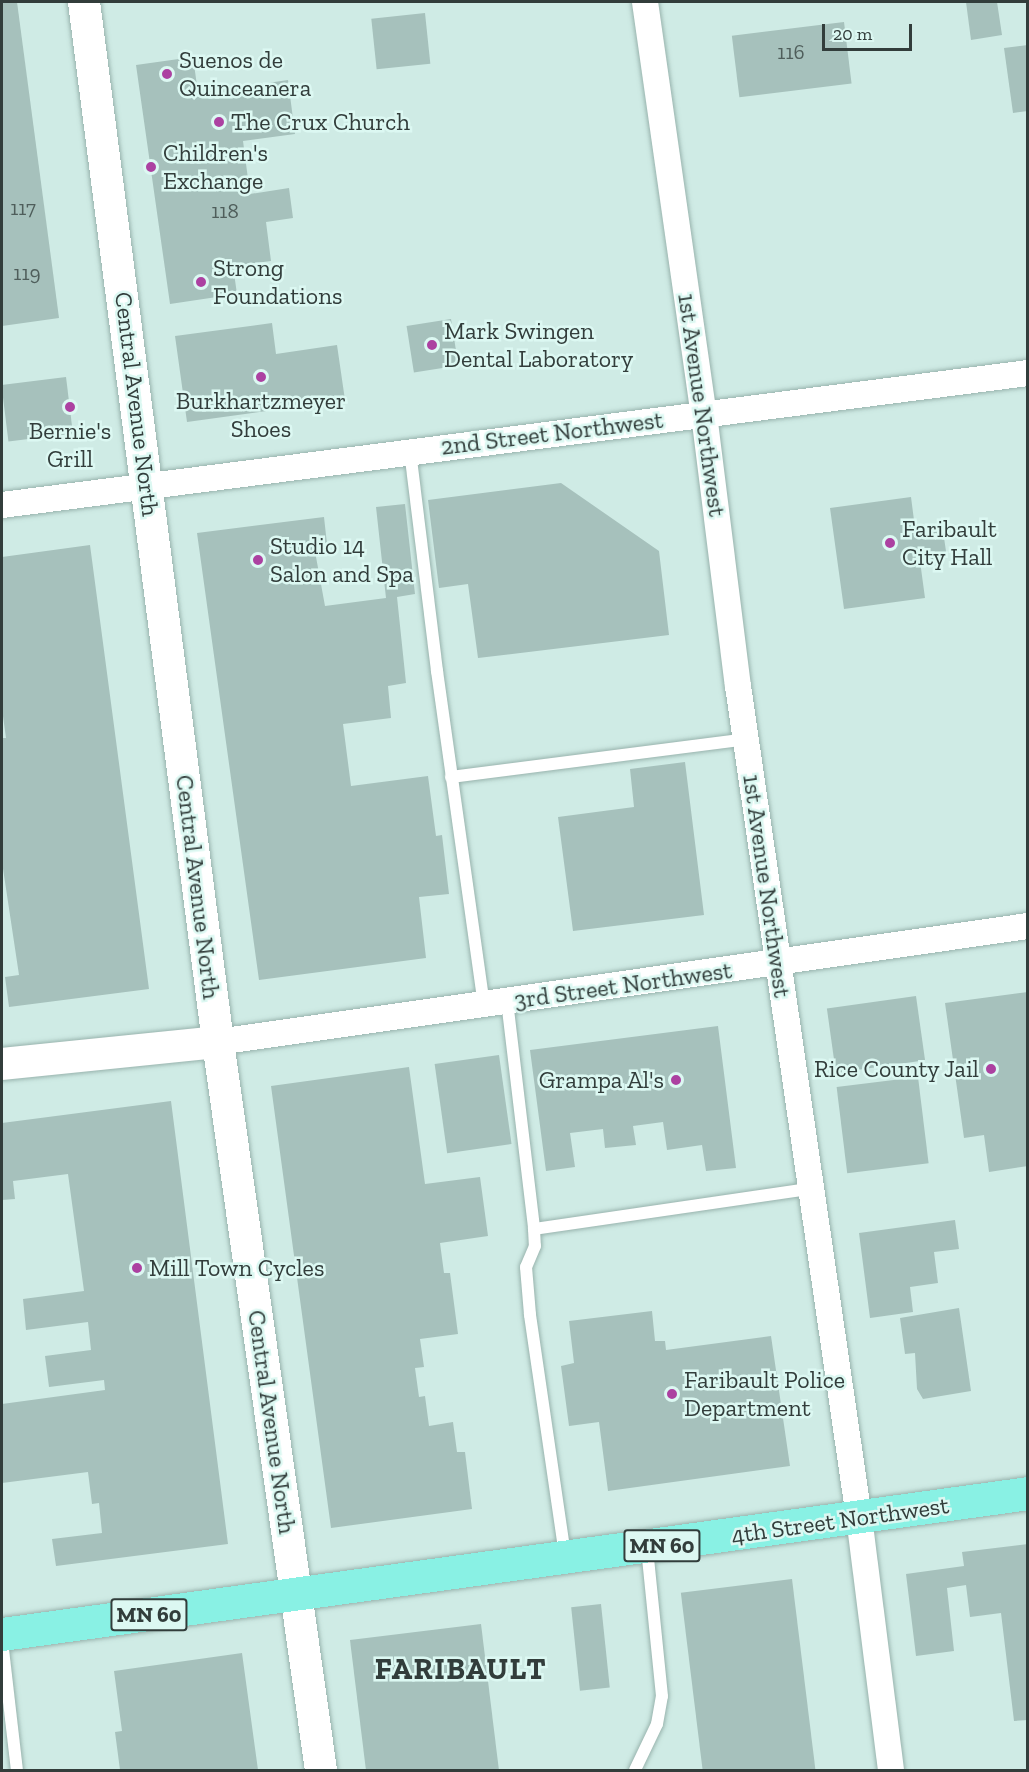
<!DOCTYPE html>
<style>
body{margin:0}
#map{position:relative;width:1029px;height:1772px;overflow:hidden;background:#cfebe5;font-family:"Zilla Slab",serif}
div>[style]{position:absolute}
.building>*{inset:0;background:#a6c1bc;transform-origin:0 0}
.roads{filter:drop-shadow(0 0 2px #98b3ad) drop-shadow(0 0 2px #98b3ad)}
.service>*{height:12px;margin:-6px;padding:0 6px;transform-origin:6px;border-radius:6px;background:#fff}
.minor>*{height:26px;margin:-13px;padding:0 13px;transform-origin:13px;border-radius:13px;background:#fff}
.tertiary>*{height:32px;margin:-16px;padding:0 16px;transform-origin:16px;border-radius:16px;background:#fff}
.primary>*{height:33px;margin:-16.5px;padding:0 16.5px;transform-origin:16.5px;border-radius:16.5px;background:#89f1e4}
.dots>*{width:16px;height:16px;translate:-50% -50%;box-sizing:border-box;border:3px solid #dcf8f2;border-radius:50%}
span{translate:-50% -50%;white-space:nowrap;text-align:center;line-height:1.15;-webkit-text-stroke:5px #dcf8f2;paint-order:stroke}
.number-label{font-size:21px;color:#4f5e5b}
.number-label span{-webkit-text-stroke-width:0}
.shield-label span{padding:2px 4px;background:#dcf8f2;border:2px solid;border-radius:4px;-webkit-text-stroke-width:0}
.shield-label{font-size:22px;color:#323d3b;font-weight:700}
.poi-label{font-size:24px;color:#323d3b}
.left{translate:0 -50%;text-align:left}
.right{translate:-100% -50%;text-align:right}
.street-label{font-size:24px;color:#323d3b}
.district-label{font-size:30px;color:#323d3b;font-weight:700;letter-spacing:1.5px}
.frame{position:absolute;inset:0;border:3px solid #323d3b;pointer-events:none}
.scale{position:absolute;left:822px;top:24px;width:90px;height:27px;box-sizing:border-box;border:3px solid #323d3b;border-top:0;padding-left:8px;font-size:18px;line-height:21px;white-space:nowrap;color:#323d3b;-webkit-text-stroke:4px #dcf8f2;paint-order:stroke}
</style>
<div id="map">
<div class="building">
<i style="clip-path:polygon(2px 2px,17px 2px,59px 318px,2px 326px)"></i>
<i style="clip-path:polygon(966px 2px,997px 2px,1002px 35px,971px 40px)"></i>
<i style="left:425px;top:13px;width:51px;height:54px;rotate:84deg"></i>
<i style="left:844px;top:22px;width:62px;height:113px;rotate:83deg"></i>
<i style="clip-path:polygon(1028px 45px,1028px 111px,1013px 113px,1004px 48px)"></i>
<i style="clip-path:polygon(193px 57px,198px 93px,288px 80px,295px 134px,243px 141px,250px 194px,289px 188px,293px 218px,266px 222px,271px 261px,233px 266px,237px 294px,170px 304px,136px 65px)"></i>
<i style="left:451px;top:319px;width:47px;height:45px;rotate:81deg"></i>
<i style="clip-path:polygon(272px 323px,276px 354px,337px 345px,345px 400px,187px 422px,175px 336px)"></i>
<i style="left:66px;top:377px;width:57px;height:65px;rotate:83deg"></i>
<i style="clip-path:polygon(561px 483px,659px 551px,669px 635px,478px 658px,468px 584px,439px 588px,428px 500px)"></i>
<i style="clip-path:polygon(911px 497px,915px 528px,942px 524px,947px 558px,920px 561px,925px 598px,844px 609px,830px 508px)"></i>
<i style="clip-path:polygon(405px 504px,415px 594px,397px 597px,406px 683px,388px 686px,391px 718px,343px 724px,351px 786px,428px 776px,436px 836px,442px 835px,449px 894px,419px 897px,426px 958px,259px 980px,197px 533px,324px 517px,327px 544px,314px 546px,325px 606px,386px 598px,376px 507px)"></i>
<i style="clip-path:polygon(90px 545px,149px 989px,9px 1007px,5px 977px,19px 975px,2px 862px,2px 738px,6px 738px,2px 709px,2px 557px)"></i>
<i style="clip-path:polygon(685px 762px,704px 915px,573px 931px,558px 817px,634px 807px,630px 769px)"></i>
<i style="clip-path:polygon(1028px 992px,1028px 1166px,989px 1172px,984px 1135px,964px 1138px,945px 1003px)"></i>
<i style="left:916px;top:996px;width:65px;height:90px;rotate:82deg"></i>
<i style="clip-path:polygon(718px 1026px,736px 1168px,706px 1171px,702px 1145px,667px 1150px,663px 1122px,633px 1126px,636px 1145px,605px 1148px,603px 1129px,570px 1133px,575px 1167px,546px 1171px,530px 1050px)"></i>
<i style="left:499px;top:1055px;width:90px;height:65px;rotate:82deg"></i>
<i style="clip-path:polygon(409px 1067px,425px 1184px,480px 1177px,488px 1236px,440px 1243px,444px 1273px,450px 1273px,458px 1334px,420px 1339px,424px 1367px,415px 1368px,419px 1397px,425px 1396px,429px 1426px,453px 1422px,457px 1452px,465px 1452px,472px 1509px,331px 1528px,271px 1086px)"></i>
<i style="left:918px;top:1077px;width:87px;height:82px;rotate:83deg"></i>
<i style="clip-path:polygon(171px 1101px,228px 1544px,56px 1566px,52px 1539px,102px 1533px,99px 1503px,92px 1504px,88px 1472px,2px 1483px,2px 1404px,105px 1390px,104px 1380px,49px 1387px,45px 1356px,91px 1350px,88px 1322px,26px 1330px,23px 1299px,84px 1291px,68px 1174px,13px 1181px,15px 1199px,2px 1200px,2px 1123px)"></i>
<i style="clip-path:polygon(955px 1220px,959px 1249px,934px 1252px,938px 1283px,910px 1287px,913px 1312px,870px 1318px,859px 1233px)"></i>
<i style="clip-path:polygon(959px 1308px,971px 1391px,923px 1399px,917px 1389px,915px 1353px,905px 1354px,900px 1318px)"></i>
<i style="clip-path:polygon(652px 1311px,655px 1341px,665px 1341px,666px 1350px,771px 1336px,790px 1466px,608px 1491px,599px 1422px,569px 1426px,561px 1366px,574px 1363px,569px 1321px)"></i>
<i style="clip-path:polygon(1028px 1544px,1028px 1720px,1014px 1721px,1001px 1613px,970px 1617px,966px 1585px,947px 1588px,954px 1651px,916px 1656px,906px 1574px,964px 1566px,962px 1552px)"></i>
<i style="left:792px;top:1579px;width:193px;height:112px;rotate:83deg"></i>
<i style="left:601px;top:1604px;width:84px;height:30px;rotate:84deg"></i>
<i style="left:481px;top:1624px;width:147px;height:132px;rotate:83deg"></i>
<i style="clip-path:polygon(242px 1653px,258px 1770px,120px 1770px,115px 1732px,122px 1731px,114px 1671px)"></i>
</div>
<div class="roads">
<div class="service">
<i style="left:410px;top:451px;width:222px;rotate:83deg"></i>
<i style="left:437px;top:671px;width:336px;rotate:82deg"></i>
<i style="left:451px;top:777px;width:297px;rotate:-7.3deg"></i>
<i style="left:507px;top:1001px;width:230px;rotate:83.2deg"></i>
<i style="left:534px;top:1229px;width:17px;rotate:87deg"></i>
<i style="left:535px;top:1246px;width:23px;rotate:113deg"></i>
<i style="left:526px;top:1267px;width:48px;rotate:85.2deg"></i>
<i style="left:530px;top:1315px;width:243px;rotate:81.7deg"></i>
<i style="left:534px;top:1229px;width:278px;rotate:-8.3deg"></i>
<i style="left:2px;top:1641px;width:130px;rotate:83.4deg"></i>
<i style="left:635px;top:1770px;width:51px;rotate:-64.4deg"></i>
<i style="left:657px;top:1724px;width:28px;rotate:-80deg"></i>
<i style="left:662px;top:1696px;width:149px;rotate:-95.8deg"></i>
</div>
<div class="minor">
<i style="left:645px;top:2px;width:416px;rotate:81.9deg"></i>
<i style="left:704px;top:414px;width:274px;rotate:82.9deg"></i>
<i style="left:738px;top:686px;width:840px;rotate:81.72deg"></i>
<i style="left:859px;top:1517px;width:255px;rotate:82.8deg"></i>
<i style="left:2px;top:505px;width:1034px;rotate:-7.33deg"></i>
<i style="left:218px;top:1042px;width:818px;rotate:-8.15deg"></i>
</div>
<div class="tertiary">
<i style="left:84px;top:2px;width:1049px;rotate:82.66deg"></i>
<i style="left:218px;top:1042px;width:735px;rotate:81.95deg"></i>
<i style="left:2px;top:1064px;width:217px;rotate:-5.8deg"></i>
</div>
<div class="primary">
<i style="left:2px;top:1634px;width:1036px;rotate:-7.82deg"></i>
</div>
</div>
<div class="dots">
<i style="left:167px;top:74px;background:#ac41a1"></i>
<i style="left:219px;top:122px;background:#ac41a1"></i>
<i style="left:151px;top:167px;background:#ac41a1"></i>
<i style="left:201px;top:282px;background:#ac41a1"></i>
<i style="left:432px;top:345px;background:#ac41a1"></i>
<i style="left:261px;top:377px;background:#ac41a1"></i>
<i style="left:70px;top:407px;background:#ac41a1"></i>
<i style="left:890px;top:543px;background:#ac41a1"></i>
<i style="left:258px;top:560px;background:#ac41a1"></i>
<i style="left:991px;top:1069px;background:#ac41a1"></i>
<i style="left:676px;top:1080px;background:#ac41a1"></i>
<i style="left:137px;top:1268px;background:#ac41a1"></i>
<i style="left:672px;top:1394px;background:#ac41a1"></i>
</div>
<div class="number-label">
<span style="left:791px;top:52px">116</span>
<span style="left:23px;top:208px">117</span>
<span style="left:225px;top:211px">118</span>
<span style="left:27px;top:273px">119</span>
</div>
<div class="shield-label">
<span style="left:662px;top:1546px">MN 60</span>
<span style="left:149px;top:1615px">MN 60</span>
</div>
<div class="poi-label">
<span class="left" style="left:179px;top:74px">Suenos de<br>Quinceanera</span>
<span class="left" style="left:231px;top:122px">The Crux Church</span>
<span class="left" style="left:163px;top:167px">Children's<br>Exchange</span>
<span class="left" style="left:213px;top:282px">Strong<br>Foundations</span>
<span class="left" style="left:444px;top:345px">Mark Swingen<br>Dental Laboratory</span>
<span style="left:261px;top:415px">Burkhartzmeyer<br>Shoes</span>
<span style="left:70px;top:445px">Bernie's<br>Grill</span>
<span class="left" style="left:902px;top:543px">Faribault<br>City Hall</span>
<span class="left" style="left:270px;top:560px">Studio 14<br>Salon and Spa</span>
<span class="right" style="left:979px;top:1069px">Rice County Jail</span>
<span class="right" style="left:664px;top:1080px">Grampa Al's</span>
<span class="left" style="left:149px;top:1268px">Mill Town Cycles</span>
<span class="left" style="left:684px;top:1394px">Faribault Police<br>Department</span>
</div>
<div class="street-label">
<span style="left:137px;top:404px;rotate:83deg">Central Avenue North</span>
<span style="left:702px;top:405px;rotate:82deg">1st Avenue Northwest</span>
<span style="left:552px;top:433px;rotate:-7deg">2nd Street Northwest</span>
<span style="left:767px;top:886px;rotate:82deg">1st Avenue Northwest</span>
<span style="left:198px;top:887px;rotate:83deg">Central Avenue North</span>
<span style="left:623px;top:985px;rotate:-8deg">3rd Street Northwest</span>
<span style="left:272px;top:1422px;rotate:82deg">Central Avenue North</span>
<span style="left:840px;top:1520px;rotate:-8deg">4th Street Northwest</span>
</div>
<div class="district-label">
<span style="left:461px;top:1669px">FARIBAULT</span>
</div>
<div class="frame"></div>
<div class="scale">20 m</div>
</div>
